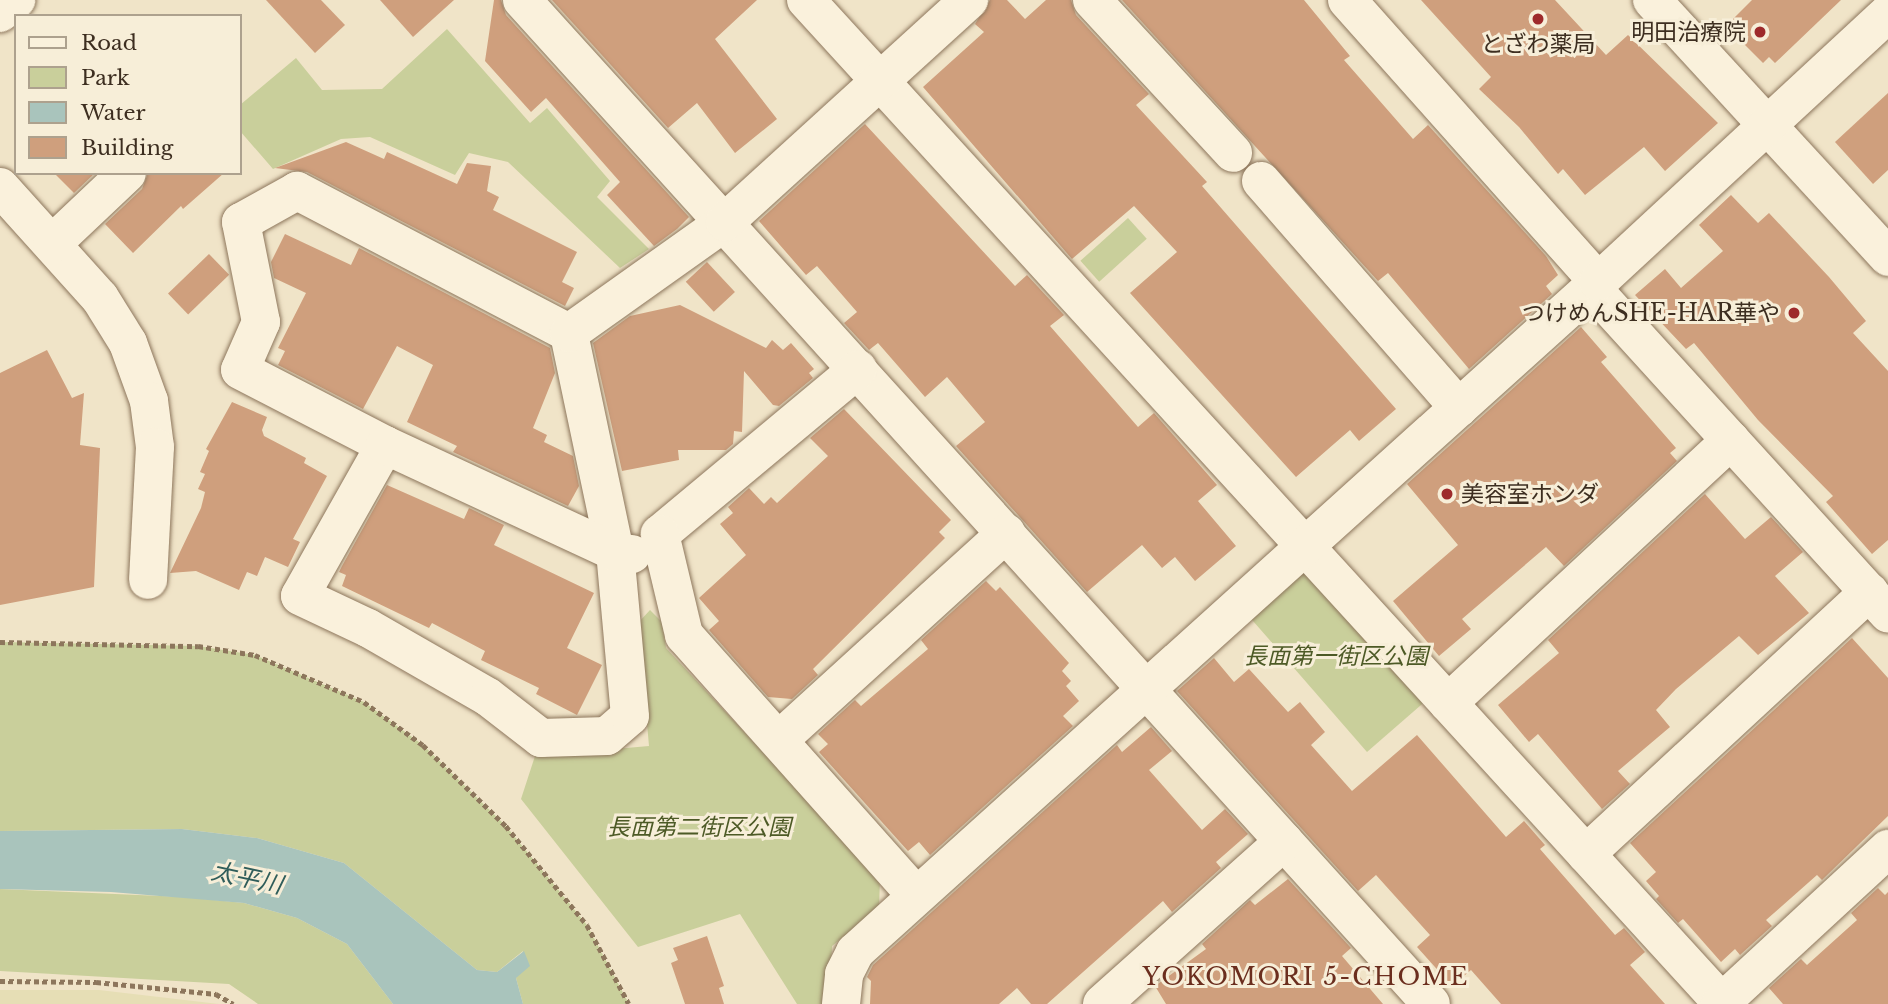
<!DOCTYPE html>
<meta charset="utf-8">
<style>
body{margin:0}
#map{position:relative;width:1888px;height:1004px;overflow:hidden;background:#f0e4c8;font-family:"Libre Baskerville","Noto Sans JP",serif}
div>[style]{position:absolute}
.farmland>*{inset:0;background:#e6deb5}
.green>*{inset:0;background:#c9cf9b;transform-origin:0 0}
.water>*{inset:0;background:#a9c4bc}
.building>*{inset:0;background:#cf9f7d;transform-origin:0 0}
.path>*{height:4.5px;margin-top:-2.25px;transform-origin:0;background:repeating-linear-gradient(90deg,#8d765c 0 5px,transparent 0 8.5px)}
.roads{filter:drop-shadow(0 0 2px #8d765c) drop-shadow(0 0 2px #8d765c)}
.minor>*{height:38px;margin:-19px;padding:0 19px;transform-origin:19px;border-radius:19px;background:#faf1dc}
.dots>*{width:19px;height:19px;translate:-50% -50%;box-sizing:border-box;border:4px solid #f7eed8;border-radius:50%}
span{translate:-50% -50%;white-space:nowrap;text-align:center;line-height:1.15;-webkit-text-stroke:6px #f7eed8;paint-order:stroke}
.poi-label{font-size:23px;color:#3d2e20}
.right{translate:-100% -50%;text-align:right}
.left{translate:0 -50%;text-align:left}
.park-label{font-size:23px;color:#4d5a26;font-style:italic}
.water-label{font-size:24px;color:#2f5d5a;font-style:italic}
.neighbourhood-label{font-size:24px;color:#6b2e1e;letter-spacing:2px}
.legend{position:absolute;left:14px;top:14px;width:228px;height:161px;box-sizing:border-box;background:#f7eed8;border:2px solid #ada18e;margin:0;padding:9px 12px;list-style:none;font-size:21px;color:#3d2e20}
.legend li{display:flex;align-items:center;gap:14px;height:35px}
.legend b{width:35px;border:2px solid #ada18e}
</style>
<div id="map">
<div class="farmland">
<i style="clip-path:polygon(0 990px,99px 990px,219px 1004px,0 1004px)"></i>
</div>
<div class="green">
<i style="clip-path:polygon(447px 29px,530px 123px,547px 108px,610px 181px,597px 197px,649px 249px,620px 268px,508px 162px,469px 153px,455px 175px,370px 137px,341px 139px,273px 169px,240px 131px,240px 105px,296px 58px,322px 90px,382px 89px)"></i>
<i style="left:1128px;top:218px;width:28px;height:64px;rotate:48deg"></i>
<i style="left:1306px;top:560px;width:185px;height:80px;rotate:49deg"></i>
<i style="clip-path:polygon(650px 610px,662px 622px,666px 648px,880px 878px,879px 908px,832px 946px,829px 1004px,797px 1004px,740px 914px,638px 947px,521px 799px,535px 756px,649px 746px,638px 623px)"></i>
<i style="clip-path:polygon(0 642px,198px 646px,255px 655px,364px 702px,423px 745px,506px 826px,587px 925px,629px 1004px,523px 1004px,516px 978px,523px 951px,497px 972px,477px 970px,344px 863px,257px 838px,182px 829px,0 831px)"></i>
<i style="clip-path:polygon(0 889px,184px 897px,244px 903px,297px 918px,347px 944px,393px 1004px,258px 1004px,229px 984px,0 971px)"></i>
</div>
<div class="water">
<i style="clip-path:polygon(182px 829px,257px 838px,344px 863px,477px 970px,497px 972px,524px 951px,530px 966px,516px 978px,523px 1004px,393px 1004px,347px 944px,297px 918px,244px 903px,111px 892px,0 889px,0 831px)"></i>
</div>
<div class="building">
<i style="clip-path:polygon(266px 0,321px 0,345px 25px,315px 53px)"></i>
<i style="clip-path:polygon(380px 0,454px 0,413px 37px)"></i>
<i style="clip-path:polygon(494px 0,501px 0,506px 15px,689px 217px,677px 229px,654px 246px,607px 195px,620px 182px,546px 98px,531px 112px,485px 61px)"></i>
<i style="clip-path:polygon(552px 0,757px 0,715px 39px,777px 119px,735px 153px,697px 103px,668px 128px)"></i>
<i style="clip-path:polygon(990px 0,1007px 0,1025px 19px,1046px 0,1071px 0,1076px 15px,1149px 94px,1136px 105px,1207px 182px,1202px 186px,1396px 409px,1359px 441px,1350px 430px,1296px 477px,1130px 293px,1177px 252px,1134px 206px,1072px 259px,923px 87px,984px 32px,975px 24px)"></i>
<i style="clip-path:polygon(1122px 0,1304px 0,1350px 56px,1344px 60px,1413px 139px,1428px 125px,1546px 256px,1558px 275px,1546px 286px,1552px 294px,1469px 369px,1388px 273px,1378px 281px)"></i>
<i style="clip-path:polygon(1421px 0,1555px 0,1606px 55px,1628px 35px,1718px 123px,1665px 171px,1644px 147px,1585px 195px,1563px 169px,1558px 174px,1519px 127px,1479px 89px,1491px 77px)"></i>
<i style="clip-path:polygon(1752px 0,1841px 0,1775px 63px,1769px 57px,1763px 63px,1726px 26px)"></i>
<i style="clip-path:polygon(1888px 93px,1888px 170px,1873px 184px,1835px 142px)"></i>
<i style="clip-path:polygon(865px 124px,1015px 286px,1027px 275px,1064px 315px,1050px 326px,1138px 427px,1154px 413px,1217px 485px,1198px 501px,1236px 546px,1195px 581px,1175px 557px,1162px 568px,1142px 545px,1087px 592px,956px 446px,985px 422px,947px 377px,925px 397px,878px 343px,869px 350px,844px 323px,857px 312px,817px 266px,806px 275px,759px 221px)"></i>
<i style="clip-path:polygon(346px 142px,384px 159px,387px 152px,457px 184px,467px 163px,491px 166px,487px 191px,499px 197px,493px 210px,577px 252px,562px 282px,574px 288px,565px 306px,307px 172px,275px 168px)"></i>
<i style="clip-path:polygon(54px 173px,95px 173px,74px 193px)"></i>
<i style="clip-path:polygon(148px 173px,224px 173px,183px 209px,181px 206px,133px 253px,105px 224px,142px 189px)"></i>
<i style="clip-path:polygon(1731px 195px,1758px 223px,1769px 213px,1829px 277px,1866px 321px,1853px 333px,1888px 371px,1888px 540px,1872px 554px,1826px 502px,1833px 496px,1758px 420px,1694px 343px,1686px 349px,1635px 295px,1665px 269px,1681px 288px,1723px 251px,1699px 225px)"></i>
<i style="clip-path:polygon(285px 234px,351px 265px,359px 248px,550px 348px,555px 373px,533px 428px,547px 435px,544px 442px,573px 456px,579px 486px,568px 506px,453px 452px,457px 446px,407px 422px,433px 365px,397px 346px,363px 409px,278px 365px,285px 351px,278px 348px,306px 293px,274px 278px,271px 262px)"></i>
<i style="left:209px;top:254px;width:29px;height:57px;rotate:46deg"></i>
<i style="left:707px;top:262px;width:41px;height:29px;rotate:47deg"></i>
<i style="clip-path:polygon(680px 305px,766px 348px,772px 340px,783px 350px,791px 343px,814px 369px,809px 373px,813px 378px,779px 406px,773px 405px,744px 371px,742px 432px,734px 431px,733px 444px,726px 450px,678px 450px,679px 460px,622px 471px,593px 343px,630px 316px)"></i>
<i style="clip-path:polygon(1581px 327px,1607px 357px,1601px 362px,1676px 448px,1670px 453px,1677px 461px,1564px 566px,1546px 547px,1462px 619px,1471px 629px,1439px 656px,1393px 601px,1458px 545px,1407px 484px)"></i>
<i style="clip-path:polygon(47px 350px,72px 398px,84px 393px,80px 445px,100px 448px,94px 587px,0 605px,0 373px)"></i>
<i style="clip-path:polygon(232px 402px,267px 417px,262px 430px,264px 436px,306px 458px,304px 463px,327px 476px,293px 539px,300px 542px,288px 567px,265px 557px,257px 576px,247px 572px,239px 590px,196px 571px,170px 573px,201px 508px,205px 492px,198px 489px,205px 474px,200px 472px,209px 451px,206px 449px)"></i>
<i style="clip-path:polygon(844px 409px,951px 520px,939px 532px,945px 538px,813px 669px,818px 675px,792px 699px,768px 697px,709px 630px,719px 621px,699px 598px,746px 555px,720px 524px,733px 513px,728px 507px,749px 488px,764px 504px,771px 497px,777px 503px,828px 456px,810px 438px)"></i>
<i style="clip-path:polygon(387px 485px,464px 519px,469px 508px,504px 525px,494px 545px,594px 593px,567px 648px,602px 665px,577px 715px,536px 694px,539px 688px,481px 660px,485px 651px,432px 623px,429px 628px,342px 586px,346px 575px,339px 572px,342px 566px)"></i>
<i style="clip-path:polygon(1705px 494px,1745px 539px,1771px 517px,1803px 552px,1775px 576px,1809px 613px,1758px 655px,1739px 636px,1676px 689px,1656px 710px,1670px 727px,1618px 771px,1630px 784px,1602px 809px,1538px 734px,1529px 742px,1498px 705px,1559px 653px,1548px 640px)"></i>
<i style="clip-path:polygon(986px 581px,996px 591px,1000px 587px,1069px 663px,1062px 671px,1071px 681px,1066px 686px,1079px 701px,1063px 716px,1073px 726px,930px 855px,919px 842px,908px 851px,819px 752px,828px 744px,818px 734px,855px 700px,861px 706px,928px 649px,921px 640px)"></i>
<i style="clip-path:polygon(1852px 638px,1888px 678px,1888px 816px,1822px 880px,1817px 875px,1766px 920px,1772px 926px,1740px 955px,1735px 949px,1721px 962px,1683px 919px,1678px 923px,1656px 899px,1659px 896px,1646px 881px,1656px 872px,1630px 843px)"></i>
<i style="clip-path:polygon(1214px 658px,1234px 682px,1249px 669px,1288px 712px,1300px 702px,1325px 732px,1311px 745px,1352px 791px,1417px 735px,1506px 837px,1524px 821px,1545px 845px,1540px 849px,1615px 935px,1624px 928px,1645px 952px,1630px 965px,1665px 1004px,1501px 1004px,1471px 970px,1452px 986px,1417px 947px,1430px 935px,1376px 875px,1358px 891px,1177px 691px)"></i>
<i style="clip-path:polygon(1151px 727px,1172px 751px,1149px 770px,1202px 830px,1225px 809px,1248px 834px,1216px 862px,1221px 868px,1172px 912px,1163px 901px,1047px 1004px,1031px 1004px,1017px 988px,999px 1004px,870px 1004px,871px 981px,867px 977px,873px 965px,1117px 745px,1122px 752px)"></i>
<i style="clip-path:polygon(1288px 879px,1351px 948px,1342px 956px,1383px 1004px,1166px 1004px,1155px 986px,1206px 949px,1202px 944px,1250px 900px,1255px 905px)"></i>
<i style="clip-path:polygon(1878px 888px,1885px 895px,1888px 892px,1888px 1004px,1783px 1004px,1769px 988px,1801px 959px,1807px 965px,1857px 920px,1851px 913px)"></i>
<i style="clip-path:polygon(707px 936px,724px 986px,719px 988px,724px 1004px,685px 1004px,671px 963px,678px 960px,673px 948px)"></i>
</div>
<div class="path">
<i style="left:0;top:642px;width:198px;rotate:1.2deg"></i>
<i style="left:198px;top:646px;width:58px;rotate:9deg"></i>
<i style="left:255px;top:655px;width:119px;rotate:23.3deg"></i>
<i style="left:364px;top:702px;width:73px;rotate:36.1deg"></i>
<i style="left:423px;top:745px;width:116px;rotate:44.3deg"></i>
<i style="left:506px;top:826px;width:128px;rotate:50.7deg"></i>
<i style="left:587px;top:925px;width:89px;rotate:62deg"></i>
<i style="left:0;top:981px;width:96px;rotate:0.6deg"></i>
<i style="left:96px;top:982px;width:121px;rotate:5.7deg"></i>
<i style="left:216px;top:994px;width:20px;rotate:30deg"></i>
</div>
<div class="roads">
<div class="minor">
<i style="left:522px;top:0;width:1354px;rotate:47.84deg"></i>
<i style="left:806px;top:0;width:1360px;rotate:47.59deg"></i>
<i style="left:1092px;top:0;width:208px;rotate:47.3deg"></i>
<i style="left:1347px;top:0;width:378px;rotate:48.3deg"></i>
<i style="left:1652px;top:0;width:349px;rotate:47.4deg"></i>
<i style="left:0;top:13px;width:21px;rotate:-39deg"></i>
<i style="left:1261px;top:181px;width:301px;rotate:48.9deg"></i>
<i style="left:0;top:187px;width:149px;rotate:48deg"></i>
<i style="left:100px;top:298px;width:53px;rotate:58.1deg"></i>
<i style="left:128px;top:343px;width:62px;rotate:70.1deg"></i>
<i style="left:149px;top:401px;width:46px;rotate:82.6deg"></i>
<i style="left:155px;top:447px;width:133px;rotate:93deg"></i>
<i style="left:52px;top:244px;width:103px;rotate:-43.4deg"></i>
<i style="left:1592px;top:288px;width:440px;rotate:47.7deg"></i>
<i style="left:569px;top:333px;width:307px;rotate:-152.4deg"></i>
<i style="left:297px;top:191px;width:64px;rotate:151deg"></i>
<i style="left:241px;top:222px;width:102px;rotate:78.7deg"></i>
<i style="left:261px;top:322px;width:52px;rotate:113.6deg"></i>
<i style="left:240px;top:370px;width:163px;rotate:27.3deg"></i>
<i style="left:385px;top:445px;width:173px;rotate:119.4deg"></i>
<i style="left:300px;top:596px;width:75px;rotate:25.2deg"></i>
<i style="left:368px;top:628px;width:138px;rotate:29.9deg"></i>
<i style="left:488px;top:697px;width:67px;rotate:37.7deg"></i>
<i style="left:541px;top:738px;width:66px;rotate:-1.7deg"></i>
<i style="left:607px;top:736px;width:30px;rotate:-41deg"></i>
<i style="left:630px;top:716px;width:165px;rotate:-95.2deg"></i>
<i style="left:615px;top:552px;width:224px;rotate:-101.9deg"></i>
<i style="left:569px;top:333px;width:191px;rotate:-35.4deg"></i>
<i style="left:725px;top:222px;width:330px;rotate:-42.3deg"></i>
<i style="left:858px;top:369px;width:258px;rotate:140.2deg"></i>
<i style="left:660px;top:534px;width:104px;rotate:76.6deg"></i>
<i style="left:684px;top:635px;width:348px;rotate:48.3deg"></i>
<i style="left:385px;top:445px;width:254px;rotate:24.9deg"></i>
<i style="left:615px;top:552px;width:17px;rotate:7deg"></i>
<i style="left:1448px;top:703px;width:386px;rotate:-42.9deg"></i>
<i style="left:780px;top:739px;width:306px;rotate:-42.3deg"></i>
<i style="left:1586px;top:854px;width:386px;rotate:-42.8deg"></i>
<i style="left:841px;top:1004px;width:30px;rotate:-84deg"></i>
<i style="left:844px;top:974px;width:25px;rotate:-63deg"></i>
<i style="left:855px;top:952px;width:1000px;rotate:-42.04deg"></i>
<i style="left:1598px;top:282px;width:396px;rotate:-42.8deg"></i>
<i style="left:1102px;top:1004px;width:244px;rotate:-41.8deg"></i>
<i style="left:1720px;top:1004px;width:229px;rotate:-42.7deg"></i>
</div>
</div>
<div class="dots">
<i style="left:1538px;top:19px;background:#9e2a2b"></i>
<i style="left:1760px;top:32px;background:#9e2a2b"></i>
<i style="left:1794px;top:313px;background:#9e2a2b"></i>
<i style="left:1447px;top:494px;background:#9e2a2b"></i>
</div>
<div class="poi-label">
<span class="right" style="left:1746px;top:32px">明田治療院</span>
<span style="left:1538px;top:44px">とざわ薬局</span>
<span class="right" style="left:1780px;top:313px">つけめんSHE-HAR華や</span>
<span class="left" style="left:1461px;top:494px">美容室ホンダ</span>
</div>
<div class="park-label">
<span style="left:1336px;top:656px">長面第一街区公園</span>
<span style="left:699px;top:827px">長面第二街区公園</span>
</div>
<div class="water-label">
<span style="left:247px;top:878px;rotate:12deg">太平川</span>
</div>
<div class="neighbourhood-label">
<span style="left:1306px;top:977px">YOKOMORI 5-CHOME</span>
</div>
<ul class="legend">
<li><b style="height:9px;background:#faf1dc"></b>Road</li>
<li><b style="height:19px;background:#c9cf9b"></b>Park</li>
<li><b style="height:19px;background:#a9c4bc"></b>Water</li>
<li><b style="height:19px;background:#cf9f7d"></b>Building</li>
</ul>
</div>
